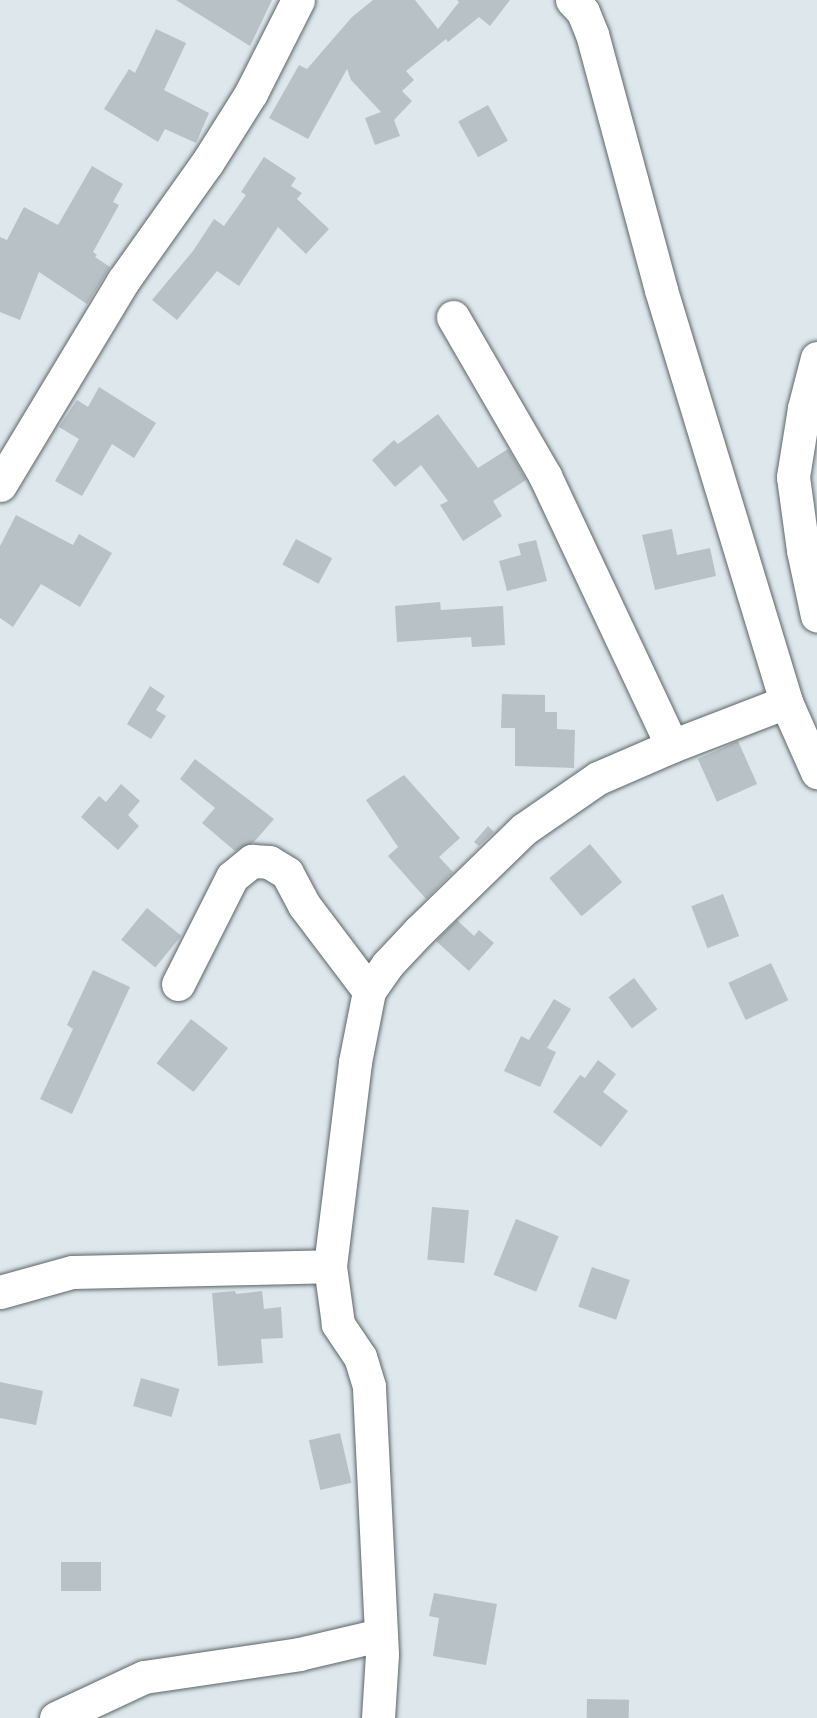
<!DOCTYPE html>
<style>
body{margin:0}
#map{position:relative;width:817px;height:1718px;overflow:hidden;background:#dde7ec;font-family:Ubuntu,sans-serif}
div>[style]{position:absolute}
.building>*{inset:0;background:#b8c2c6;transform-origin:0 0}
.roads{filter:drop-shadow(0 0 2px #5c6569) drop-shadow(0 0 2px #5c6569)}
.minor>*{height:33px;margin:-16.5px;padding:0 16.5px;transform-origin:16.5px;border-radius:16.5px;background:#fff}
span{translate:-50% -50%;white-space:nowrap;text-align:center;line-height:1.15;-webkit-text-stroke:4.5px #fff;paint-order:stroke}
</style>
<div id="map">
<div class="building">
<i style="clip-path:polygon(176px 0,272px 0,250px 46px)"></i>
<i style="clip-path:polygon(373px 0,415px 0,438px 29px,459px 2px,457px 0,510px 0,490px 26px,479px 17px,448px 42px,446px 39px,406px 71px,414px 80px,402px 91px,412px 101px,394px 120px,400px 136px,375px 145px,365px 118px,381px 112px,351px 80px,347px 69px,308px 139px,269px 118px,299px 65px,307px 69px,352px 17px)"></i>
<i style="clip-path:polygon(156px 29px,186px 43px,164px 90px,209px 113px,196px 143px,165px 129px,158px 142px,104px 109px,129px 69px,135px 73px)"></i>
<i style="left:488px;top:105px;width:41px;height:34px;rotate:61deg"></i>
<i style="clip-path:polygon(264px 157px,296px 178px,291px 186px,302px 193px,297px 199px,329px 229px,306px 254px,278px 227px,239px 286px,217px 271px,177px 320px,152px 300px,193px 251px,214px 219px,224px 226px,246px 195px,241px 192px)"></i>
<i style="clip-path:polygon(92px 166px,123px 184px,113px 202px,119px 205px,93px 252px,97px 255px,95px 257px,110px 267px,87px 304px,39px 272px,20px 320px,0 312px,0 237px,7px 240px,24px 207px,58px 225px)"></i>
<i style="clip-path:polygon(99px 387px,156px 423px,134px 458px,112px 444px,82px 496px,55px 481px,79px 439px,59px 427px,77px 400px,88px 407px)"></i>
<i style="clip-path:polygon(438px 414px,478px 468px,508px 449px,526px 480px,493px 501px,502px 516px,463px 541px,440px 505px,448px 501px,421px 465px,395px 487px,372px 460px,394px 440px,398px 444px)"></i>
<i style="clip-path:polygon(16px 515px,73px 545px,79px 534px,112px 553px,80px 607px,41px 584px,13px 627px,0 618px,0 546px)"></i>
<i style="clip-path:polygon(672px 529px,677px 555px,710px 548px,716px 576px,655px 590px,642px 535px)"></i>
<i style="left:296px;top:539px;width:41px;height:29px;rotate:28deg"></i>
<i style="clip-path:polygon(536px 540px,547px 581px,507px 591px,499px 561px,521px 555px,518px 544px)"></i>
<i style="clip-path:polygon(440px 602px,441px 610px,503px 606px,505px 645px,472px 647px,471px 637px,397px 642px,395px 606px)"></i>
<i style="clip-path:polygon(150px 686px,165px 696px,156px 710px,166px 716px,151px 739px,127px 724px)"></i>
<i style="clip-path:polygon(502px 694px,545px 695px,545px 712px,557px 712px,557px 729px,575px 730px,574px 768px,515px 766px,515px 728px,501px 728px)"></i>
<i style="left:738px;top:741px;width:47px;height:44px;rotate:66deg"></i>
<i style="clip-path:polygon(195px 759px,274px 819px,254px 842px,235px 851px,202px 823px,215px 808px,180px 779px)"></i>
<i style="clip-path:polygon(404px 775px,460px 838px,439px 857px,453px 872px,426px 899px,388px 856px,398px 847px,366px 800px)"></i>
<i style="clip-path:polygon(121px 784px,140px 801px,128px 815px,139px 826px,118px 850px,81px 817px,99px 796px,106px 802px)"></i>
<i style="clip-path:polygon(488px 826px,494px 832px,479px 846px,474px 842px)"></i>
<i style="left:590px;top:844px;width:50px;height:53px;rotate:50deg"></i>
<i style="left:723px;top:894px;width:45px;height:34px;rotate:69deg"></i>
<i style="left:147px;top:908px;width:44px;height:41px;rotate:39deg"></i>
<i style="clip-path:polygon(457px 920px,474px 936px,479px 930px,494px 943px,469px 971px,436px 941px)"></i>
<i style="left:771px;top:963px;width:41px;height:47px;rotate:65deg"></i>
<i style="clip-path:polygon(93px 970px,130px 987px,72px 1114px,40px 1099px,73px 1029px,67px 1025px)"></i>
<i style="left:634px;top:978px;width:39px;height:32px;rotate:53deg"></i>
<i style="clip-path:polygon(554px 999px,571px 1009px,547px 1048px,556px 1052px,540px 1087px,504px 1071px,521px 1036px,529px 1040px)"></i>
<i style="left:191px;top:1019px;width:47px;height:56px;rotate:38deg"></i>
<i style="clip-path:polygon(598px 1060px,616px 1074px,603px 1092px,628px 1111px,601px 1147px,553px 1112px,580px 1075px,585px 1078px)"></i>
<i style="left:432px;top:1207px;width:37px;height:53px;rotate:5deg"></i>
<i style="left:516px;top:1219px;width:46px;height:60px;rotate:22deg"></i>
<i style="left:592px;top:1267px;width:40px;height:42px;rotate:19deg"></i>
<i style="clip-path:polygon(235px 1291px,236px 1294px,262px 1291px,264px 1309px,281px 1307px,283px 1338px,261px 1339px,263px 1363px,218px 1366px,212px 1293px)"></i>
<i style="left:141px;top:1378px;width:40px;height:29px;rotate:16deg"></i>
<i style="clip-path:polygon(0 1382px,43px 1391px,36px 1425px,0 1418px)"></i>
<i style="left:340px;top:1433px;width:51px;height:32px;rotate:77deg"></i>
<i style="left:61px;top:1562px;width:40px;height:29px"></i>
<i style="clip-path:polygon(434px 1593px,497px 1604px,486px 1665px,433px 1656px,439px 1618px,429px 1616px)"></i>
<i style="left:587px;top:1699px;width:42px;height:19px;rotate:1deg"></i>
</div>
<div class="roads">
<div class="minor">
<i style="left:572px;top:0;width:16px;rotate:47deg"></i>
<i style="left:583px;top:12px;width:24px;rotate:68deg"></i>
<i style="left:592px;top:34px;width:265px;rotate:74.9deg"></i>
<i style="left:661px;top:290px;width:431px;rotate:73.1deg"></i>
<i style="left:786px;top:702px;width:77px;rotate:66.1deg"></i>
<i style="left:453px;top:317px;width:184px;rotate:59.9deg"></i>
<i style="left:545px;top:476px;width:298px;rotate:64.8deg"></i>
<i style="left:817px;top:358px;width:52px;rotate:104.6deg"></i>
<i style="left:804px;top:408px;width:70px;rotate:99.1deg"></i>
<i style="left:793px;top:477px;width:74px;rotate:82.2deg"></i>
<i style="left:803px;top:550px;width:67px;rotate:78deg"></i>
<i style="left:0;top:485px;width:238px;rotate:-58.9deg"></i>
<i style="left:123px;top:281px;width:145px;rotate:-54.6deg"></i>
<i style="left:207px;top:163px;width:83px;rotate:-57.8deg"></i>
<i style="left:251px;top:93px;width:104px;rotate:-63.2deg"></i>
<i style="left:178px;top:984px;width:120px;rotate:-63.2deg"></i>
<i style="left:232px;top:877px;width:26px;rotate:-39deg"></i>
<i style="left:252px;top:861px;width:17px;rotate:3deg"></i>
<i style="left:269px;top:862px;width:21px;rotate:31deg"></i>
<i style="left:287px;top:873px;width:36px;rotate:62deg"></i>
<i style="left:304px;top:905px;width:108px;rotate:52.9deg"></i>
<i style="left:0;top:1292px;width:75px;rotate:-15.5deg"></i>
<i style="left:72px;top:1272px;width:258px;rotate:-1.3deg"></i>
<i style="left:56px;top:1718px;width:97px;rotate:-25deg"></i>
<i style="left:144px;top:1677px;width:157px;rotate:-8.4deg"></i>
<i style="left:299px;top:1654px;width:83px;rotate:-13.2deg"></i>
<i style="left:378px;top:1718px;width:64px;rotate:-86.4deg"></i>
<i style="left:382px;top:1654px;width:268px;rotate:-92.8deg"></i>
<i style="left:369px;top:1386px;width:30px;rotate:-107deg"></i>
<i style="left:360px;top:1357px;width:40px;rotate:-124deg"></i>
<i style="left:338px;top:1324px;width:59px;rotate:-97.9deg"></i>
<i style="left:330px;top:1266px;width:206px;rotate:-83deg"></i>
<i style="left:355px;top:1062px;width:72px;rotate:-78.8deg"></i>
<i style="left:369px;top:991px;width:32px;rotate:-55deg"></i>
<i style="left:387px;top:965px;width:47px;rotate:-46.7deg"></i>
<i style="left:419px;top:931px;width:146px;rotate:-44.2deg"></i>
<i style="left:524px;top:829px;width:90px;rotate:-34.6deg"></i>
<i style="left:598px;top:778px;width:81px;rotate:-23.4deg"></i>
<i style="left:672px;top:746px;width:122px;rotate:-21.1deg"></i>
</div>
</div>
</div>
